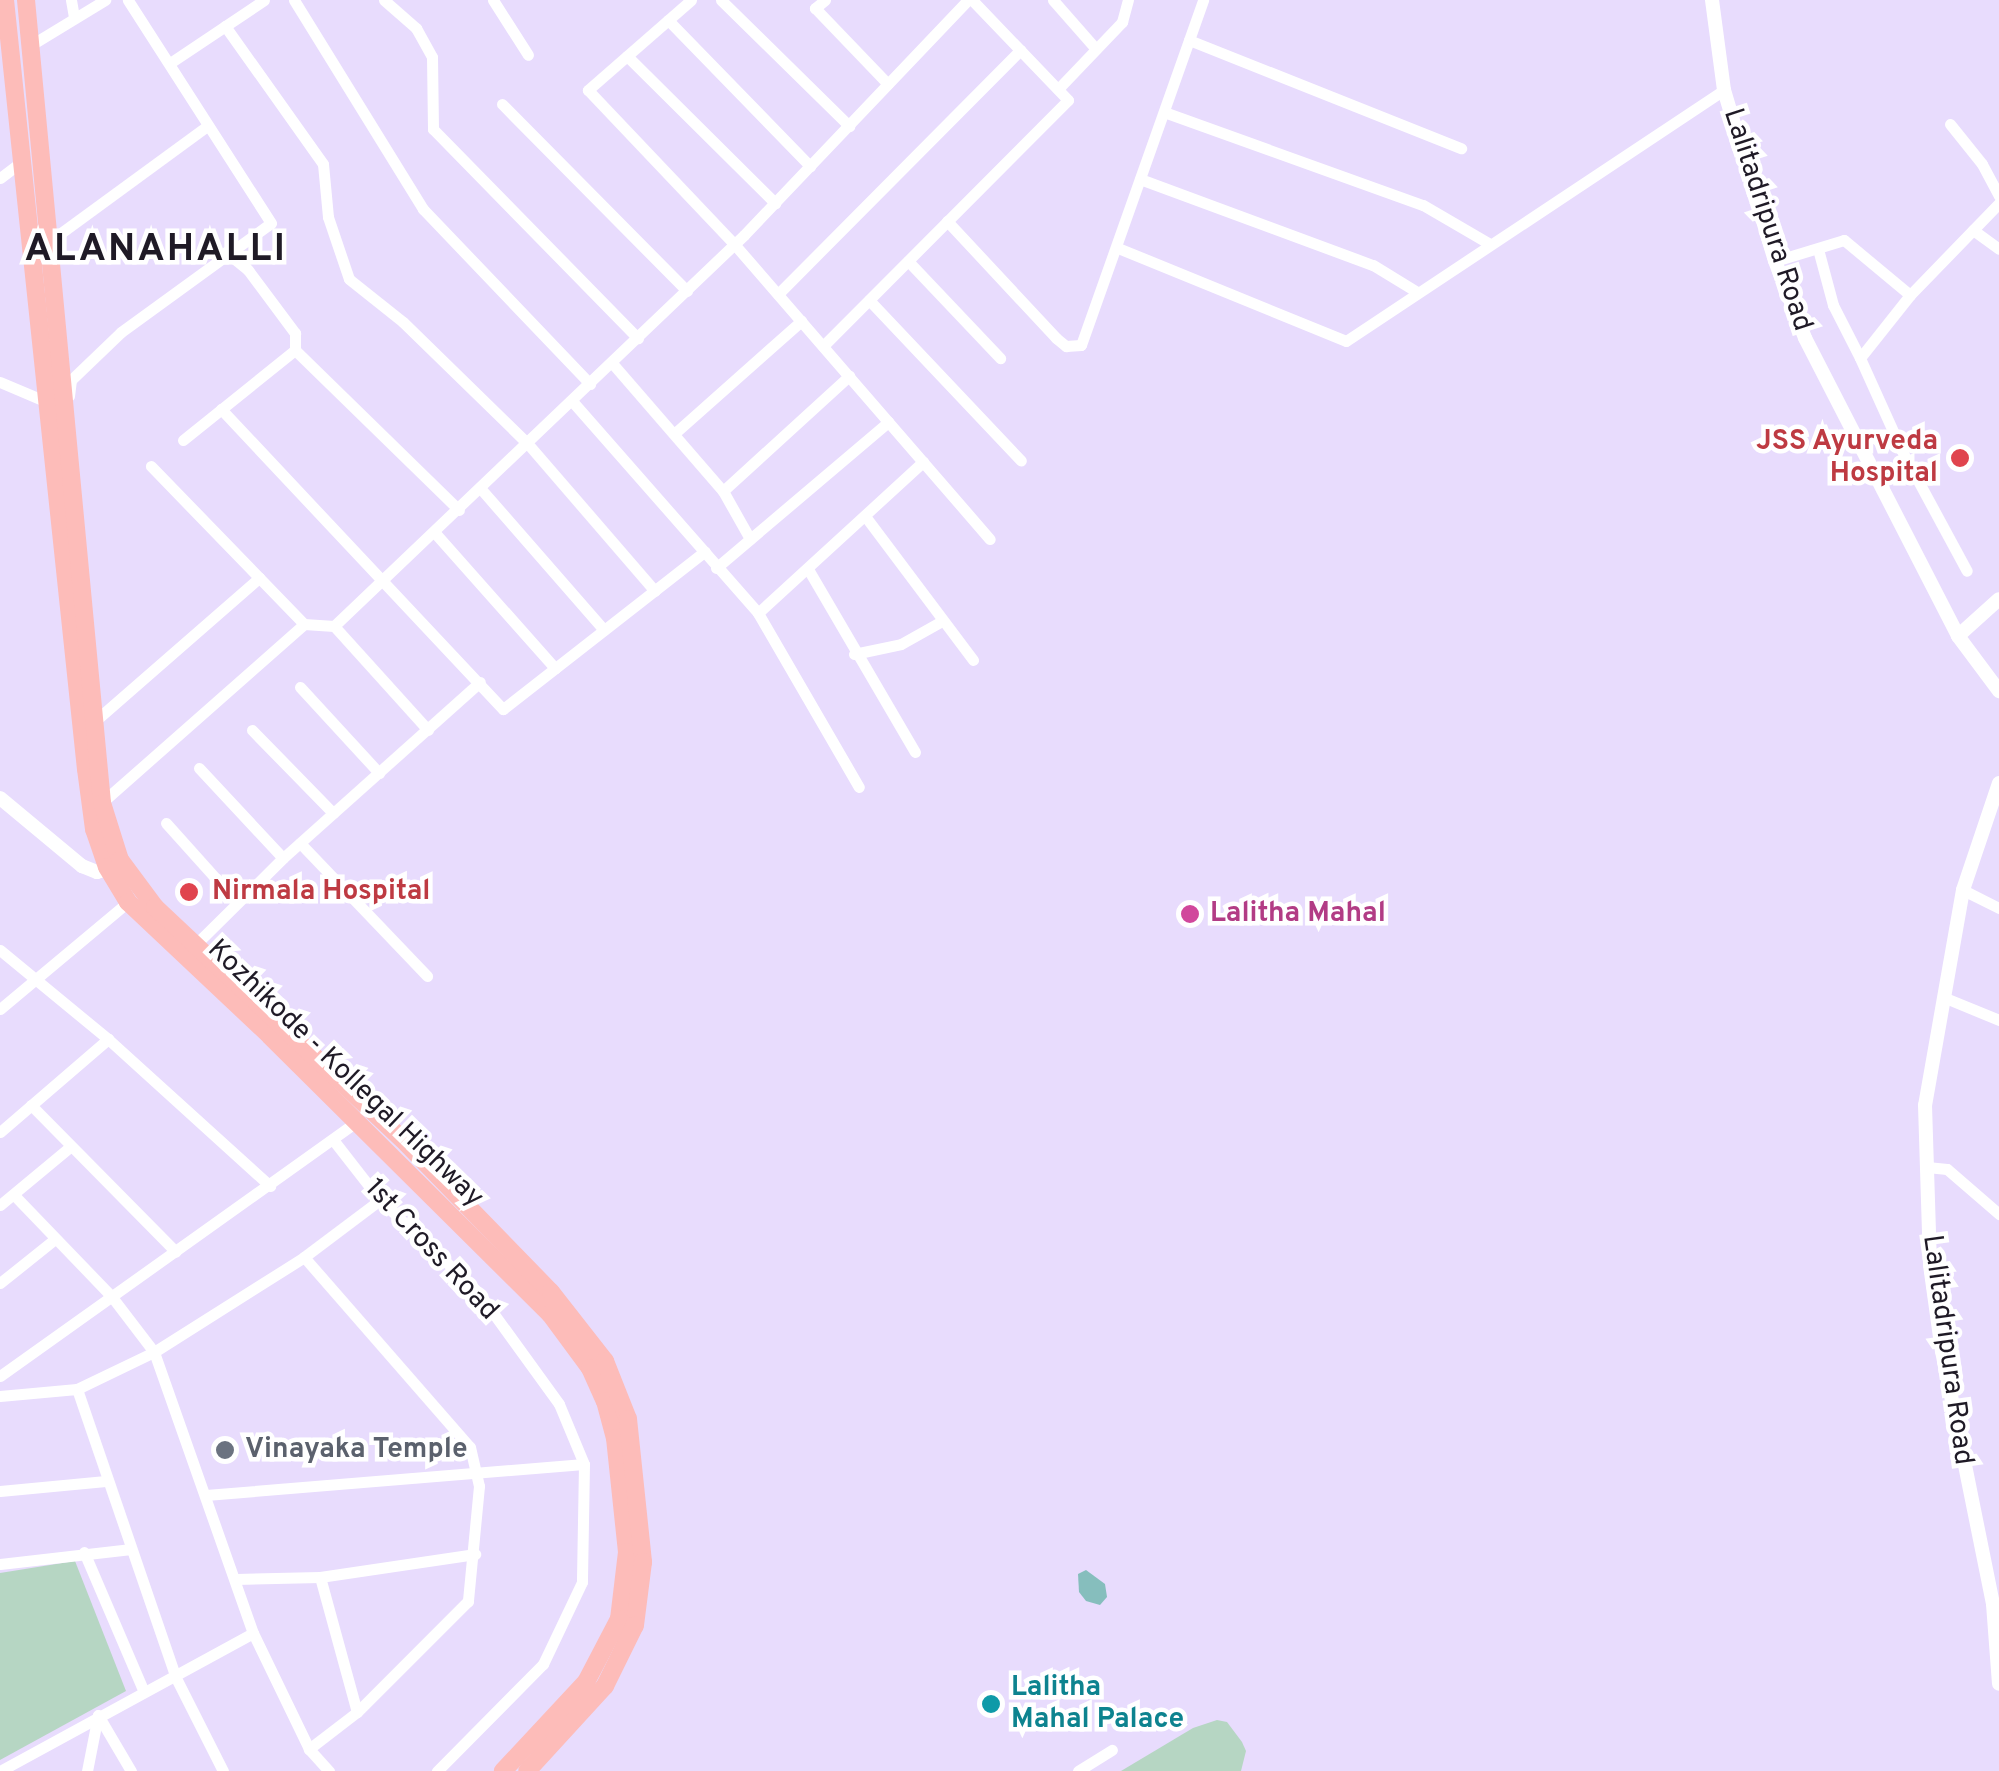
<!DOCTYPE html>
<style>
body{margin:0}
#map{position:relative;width:1999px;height:1771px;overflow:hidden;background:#e8dcfd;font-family:Overpass,sans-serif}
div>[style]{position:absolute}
.green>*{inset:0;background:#b6d6c3}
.water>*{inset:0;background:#86bebd}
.minor>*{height:11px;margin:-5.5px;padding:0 5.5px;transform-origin:5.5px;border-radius:5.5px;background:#fff}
.tertiary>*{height:14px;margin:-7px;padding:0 7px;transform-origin:7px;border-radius:7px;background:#fff}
.primary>*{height:18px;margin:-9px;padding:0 9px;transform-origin:9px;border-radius:9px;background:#fdbcb9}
.dots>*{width:28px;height:28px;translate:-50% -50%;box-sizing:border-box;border:5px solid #fff;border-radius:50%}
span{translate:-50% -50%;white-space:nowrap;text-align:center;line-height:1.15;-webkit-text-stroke:9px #fff;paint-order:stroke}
.street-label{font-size:28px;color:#1f1a26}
.health-label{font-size:28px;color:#be3a42;font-weight:700}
.right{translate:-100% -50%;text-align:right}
.left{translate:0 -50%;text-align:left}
.hotel-label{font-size:28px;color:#b23c85;font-weight:700}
.worship-label{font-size:28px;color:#5b616d;font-weight:700}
.culture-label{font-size:28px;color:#0d838f;font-weight:700}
.district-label{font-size:38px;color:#1f1a26;font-weight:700;letter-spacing:2.5px}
</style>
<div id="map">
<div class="green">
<i style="clip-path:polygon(75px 1561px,126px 1691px,0 1760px,0 1573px)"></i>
<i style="clip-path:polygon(1217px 1720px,1227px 1722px,1242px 1742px,1246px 1751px,1241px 1771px,1121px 1771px,1193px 1728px)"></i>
</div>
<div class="water">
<i style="clip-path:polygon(1086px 1570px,1105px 1584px,1107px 1597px,1100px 1605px,1086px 1601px,1079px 1592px,1078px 1574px)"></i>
</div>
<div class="minor">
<i style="left:71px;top:0;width:17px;rotate:80deg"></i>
<i style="left:294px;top:0;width:246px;rotate:58.3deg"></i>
<i style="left:423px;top:209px;width:242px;rotate:46.3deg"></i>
<i style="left:384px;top:0;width:43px;rotate:41.2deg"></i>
<i style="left:416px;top:28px;width:33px;rotate:61deg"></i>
<i style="left:432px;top:57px;width:72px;rotate:89.2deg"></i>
<i style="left:433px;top:129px;width:293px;rotate:45.6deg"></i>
<i style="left:493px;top:0;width:65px;rotate:57.5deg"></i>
<i style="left:691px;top:0;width:137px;rotate:138.9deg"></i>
<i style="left:588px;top:90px;width:214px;rotate:46.5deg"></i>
<i style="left:735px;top:245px;width:389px;rotate:49.1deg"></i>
<i style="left:721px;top:0;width:180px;rotate:44.5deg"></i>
<i style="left:825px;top:0;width:13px;rotate:141deg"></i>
<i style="left:815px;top:8px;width:105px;rotate:46.2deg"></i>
<i style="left:1053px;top:0;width:65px;rotate:48.7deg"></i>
<i style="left:668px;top:20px;width:204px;rotate:45.8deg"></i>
<i style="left:225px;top:26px;width:169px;rotate:54.6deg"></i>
<i style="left:323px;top:164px;width:53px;rotate:84.6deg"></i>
<i style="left:328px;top:217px;width:65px;rotate:71.3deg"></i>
<i style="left:349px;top:279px;width:69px;rotate:38.5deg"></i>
<i style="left:403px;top:322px;width:175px;rotate:44.3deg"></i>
<i style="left:528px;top:444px;width:194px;rotate:49.2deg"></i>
<i style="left:1189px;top:40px;width:293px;rotate:21.7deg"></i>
<i style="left:31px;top:45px;width:87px;rotate:-31.3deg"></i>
<i style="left:627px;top:56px;width:209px;rotate:44.8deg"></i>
<i style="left:170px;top:63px;width:113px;rotate:-33.8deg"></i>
<i style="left:1058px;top:89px;width:93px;rotate:-46.3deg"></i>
<i style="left:1122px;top:22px;width:23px;rotate:-75deg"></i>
<i style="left:502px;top:104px;width:263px;rotate:45.3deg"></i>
<i style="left:1164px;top:112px;width:275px;rotate:19.8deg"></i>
<i style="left:1423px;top:205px;width:75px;rotate:30.3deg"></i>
<i style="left:1950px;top:124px;width:51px;rotate:51.3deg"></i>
<i style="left:1982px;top:164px;width:36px;rotate:62deg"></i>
<i style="left:0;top:178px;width:25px;rotate:-37deg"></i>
<i style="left:1140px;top:179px;width:248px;rotate:20.3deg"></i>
<i style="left:1373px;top:265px;width:52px;rotate:31.5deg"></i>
<i style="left:947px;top:221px;width:160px;rotate:47deg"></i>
<i style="left:1056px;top:338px;width:13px;rotate:39deg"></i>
<i style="left:1066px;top:346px;width:15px;rotate:-4deg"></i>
<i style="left:1081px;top:345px;width:366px;rotate:-70.5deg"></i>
<i style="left:1973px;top:230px;width:32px;rotate:36deg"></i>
<i style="left:50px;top:241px;width:195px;rotate:-36.2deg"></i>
<i style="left:1118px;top:248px;width:246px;rotate:22.2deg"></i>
<i style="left:1346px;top:341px;width:454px;rotate:-33.6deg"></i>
<i style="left:1818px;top:249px;width:58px;rotate:75deg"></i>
<i style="left:1833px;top:305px;width:59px;rotate:63deg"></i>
<i style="left:226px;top:252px;width:28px;rotate:39deg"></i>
<i style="left:248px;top:270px;width:79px;rotate:53.3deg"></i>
<i style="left:295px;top:333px;width:17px;rotate:90deg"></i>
<i style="left:295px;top:350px;width:229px;rotate:44.3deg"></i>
<i style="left:908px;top:261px;width:134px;rotate:46.5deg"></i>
<i style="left:1775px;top:261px;width:72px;rotate:-16.9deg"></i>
<i style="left:1844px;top:240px;width:86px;rotate:39.8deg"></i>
<i style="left:1910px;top:295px;width:128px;rotate:-45.9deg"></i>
<i style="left:778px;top:294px;width:344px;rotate:-45.2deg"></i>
<i style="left:1910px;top:295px;width:80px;rotate:128.4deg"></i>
<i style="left:1860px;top:358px;width:102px;rotate:65.7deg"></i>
<i style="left:1902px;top:451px;width:136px;rotate:61.6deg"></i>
<i style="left:869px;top:300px;width:221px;rotate:46.6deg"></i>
<i style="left:823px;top:346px;width:347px;rotate:-45.1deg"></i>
<i style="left:1068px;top:100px;width:139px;rotate:-133.8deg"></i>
<i style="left:612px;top:363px;width:169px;rotate:49.1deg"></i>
<i style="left:723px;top:491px;width:55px;rotate:60.6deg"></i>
<i style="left:0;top:382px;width:49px;rotate:22.9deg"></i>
<i style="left:69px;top:396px;width:16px;rotate:-83deg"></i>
<i style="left:71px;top:380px;width:69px;rotate:-43.8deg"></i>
<i style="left:121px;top:332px;width:185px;rotate:-36deg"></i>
<i style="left:271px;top:223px;width:265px;rotate:-122.7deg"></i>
<i style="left:572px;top:401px;width:282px;rotate:48.7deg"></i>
<i style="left:758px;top:613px;width:201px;rotate:59.9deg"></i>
<i style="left:221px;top:409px;width:412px;rotate:46.8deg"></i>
<i style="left:503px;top:709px;width:256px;rotate:-38deg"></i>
<i style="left:675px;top:433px;width:169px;rotate:-41.6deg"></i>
<i style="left:183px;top:440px;width:144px;rotate:-38.8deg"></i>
<i style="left:481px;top:489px;width:187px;rotate:48.9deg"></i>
<i style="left:723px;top:491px;width:171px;rotate:-42.4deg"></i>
<i style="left:865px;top:516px;width:180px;rotate:53.1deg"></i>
<i style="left:435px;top:533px;width:181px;rotate:48.4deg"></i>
<i style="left:716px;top:568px;width:226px;rotate:-40.3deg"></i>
<i style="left:808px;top:569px;width:212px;rotate:59.7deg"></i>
<i style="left:758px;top:613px;width:224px;rotate:-42.5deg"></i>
<i style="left:304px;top:624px;width:30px;rotate:4deg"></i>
<i style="left:854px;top:654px;width:48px;rotate:-12deg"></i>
<i style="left:901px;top:644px;width:47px;rotate:-29.3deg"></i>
<i style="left:300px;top:687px;width:117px;rotate:47.4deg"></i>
<i style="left:95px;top:721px;width:218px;rotate:-41.1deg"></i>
<i style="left:252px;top:730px;width:116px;rotate:45.7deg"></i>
<i style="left:428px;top:730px;width:140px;rotate:-132.1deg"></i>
<i style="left:334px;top:626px;width:567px;rotate:-43.64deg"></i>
<i style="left:744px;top:235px;width:325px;rotate:-46.4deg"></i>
<i style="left:199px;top:768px;width:123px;rotate:47deg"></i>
<i style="left:99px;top:805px;width:273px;rotate:-41.4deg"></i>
<i style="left:304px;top:624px;width:220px;rotate:-134.1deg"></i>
<i style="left:166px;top:823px;width:106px;rotate:48.1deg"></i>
<i style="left:300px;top:843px;width:184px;rotate:46.3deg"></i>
<i style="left:1963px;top:890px;width:40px;rotate:26.6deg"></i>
<i style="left:191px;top:949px;width:129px;rotate:-44.7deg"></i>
<i style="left:283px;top:858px;width:264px;rotate:-41.8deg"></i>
<i style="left:0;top:950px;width:140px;rotate:39.5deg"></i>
<i style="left:108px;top:1039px;width:219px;rotate:42.2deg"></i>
<i style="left:1943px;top:997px;width:61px;rotate:22.3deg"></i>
<i style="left:0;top:1009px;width:167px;rotate:-39.9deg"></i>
<i style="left:31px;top:1105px;width:206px;rotate:45.4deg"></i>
<i style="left:0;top:1132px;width:143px;rotate:-40.7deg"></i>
<i style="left:334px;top:1141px;width:75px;rotate:52.1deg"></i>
<i style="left:380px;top:1200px;width:134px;rotate:43.2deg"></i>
<i style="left:478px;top:1292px;width:138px;rotate:54.1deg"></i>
<i style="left:559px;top:1404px;width:65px;rotate:67.4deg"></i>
<i style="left:584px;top:1464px;width:118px;rotate:91deg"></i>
<i style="left:582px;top:1582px;width:91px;rotate:115.4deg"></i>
<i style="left:543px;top:1664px;width:151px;rotate:134.7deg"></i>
<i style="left:1927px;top:1167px;width:20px;rotate:6deg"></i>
<i style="left:1947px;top:1169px;width:69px;rotate:40.9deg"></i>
<i style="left:14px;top:1195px;width:141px;rotate:46.1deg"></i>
<i style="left:112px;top:1297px;width:69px;rotate:52.6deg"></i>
<i style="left:154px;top:1352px;width:298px;rotate:70.6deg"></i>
<i style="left:253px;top:1633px;width:129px;rotate:64.2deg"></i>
<i style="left:309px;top:1749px;width:30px;rotate:48deg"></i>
<i style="left:0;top:1205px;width:92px;rotate:-39.7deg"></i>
<i style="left:304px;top:1257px;width:252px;rotate:48.9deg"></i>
<i style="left:470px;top:1447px;width:40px;rotate:77deg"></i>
<i style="left:479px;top:1486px;width:116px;rotate:95.5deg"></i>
<i style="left:468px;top:1601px;width:157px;rotate:135deg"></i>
<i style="left:357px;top:1712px;width:61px;rotate:142.4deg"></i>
<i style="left:0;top:1283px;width:70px;rotate:-38.7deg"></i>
<i style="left:0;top:1376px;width:440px;rotate:-35.5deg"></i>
<i style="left:77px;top:1389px;width:305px;rotate:71.1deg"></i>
<i style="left:176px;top:1678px;width:104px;rotate:63.2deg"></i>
<i style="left:0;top:1396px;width:77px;rotate:-5.2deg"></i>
<i style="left:77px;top:1389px;width:85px;rotate:-25.7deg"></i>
<i style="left:154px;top:1352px;width:178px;rotate:-32.3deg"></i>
<i style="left:304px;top:1257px;width:95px;rotate:-36.9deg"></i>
<i style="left:0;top:1491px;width:106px;rotate:-5.4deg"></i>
<i style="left:206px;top:1495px;width:379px;rotate:-4.7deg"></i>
<i style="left:84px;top:1552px;width:152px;rotate:66.8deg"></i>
<i style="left:0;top:1564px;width:132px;rotate:-6.5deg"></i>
<i style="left:320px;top:1577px;width:140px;rotate:74.7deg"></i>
<i style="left:236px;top:1579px;width:84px;rotate:-1.4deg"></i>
<i style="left:320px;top:1577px;width:157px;rotate:-8.4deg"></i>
<i style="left:98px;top:1715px;width:65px;rotate:59.5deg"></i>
<i style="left:0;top:1771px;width:288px;rotate:-28.6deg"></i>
<i style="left:87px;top:1771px;width:57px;rotate:-78.9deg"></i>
<i style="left:1078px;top:1771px;width:40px;rotate:-32deg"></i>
</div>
<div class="tertiary">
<i style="left:1712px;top:0;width:91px;rotate:82.4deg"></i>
<i style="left:1724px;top:90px;width:178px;rotate:73.4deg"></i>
<i style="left:1775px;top:261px;width:83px;rotate:68.7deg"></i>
<i style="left:1805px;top:338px;width:335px;rotate:62.8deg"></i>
<i style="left:1958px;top:636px;width:69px;rotate:53.3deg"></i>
<i style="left:1958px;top:636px;width:55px;rotate:-42.1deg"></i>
<i style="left:1999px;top:783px;width:113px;rotate:108.6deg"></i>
<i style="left:1963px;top:890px;width:218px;rotate:100deg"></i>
<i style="left:1925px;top:1105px;width:160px;rotate:88.2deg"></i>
<i style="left:1930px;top:1265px;width:87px;rotate:82.1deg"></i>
<i style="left:1942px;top:1351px;width:258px;rotate:78.6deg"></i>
<i style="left:1993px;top:1604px;width:80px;rotate:85.7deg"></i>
<i style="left:0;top:798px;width:107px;rotate:39.7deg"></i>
<i style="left:82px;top:866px;width:16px;rotate:22deg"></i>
<i style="left:97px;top:872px;width:17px;rotate:-17deg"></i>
</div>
<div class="primary">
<i style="left:5px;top:0;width:773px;rotate:83.99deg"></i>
<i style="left:86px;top:769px;width:61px;rotate:82.4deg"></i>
<i style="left:94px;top:829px;width:40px;rotate:71.1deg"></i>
<i style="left:107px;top:867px;width:41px;rotate:59deg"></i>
<i style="left:128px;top:902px;width:195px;rotate:43.3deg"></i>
<i style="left:270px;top:1036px;width:395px;rotate:44.8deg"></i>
<i style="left:550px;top:1314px;width:67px;rotate:53.5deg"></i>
<i style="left:590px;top:1368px;width:36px;rotate:66deg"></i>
<i style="left:605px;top:1401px;width:38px;rotate:75deg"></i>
<i style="left:615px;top:1438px;width:115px;rotate:84deg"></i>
<i style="left:627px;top:1552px;width:67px;rotate:96.8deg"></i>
<i style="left:619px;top:1619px;width:71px;rotate:117.6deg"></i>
<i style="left:586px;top:1682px;width:122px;rotate:133deg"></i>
<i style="left:26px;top:0;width:807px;rotate:84.59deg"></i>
<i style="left:102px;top:803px;width:60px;rotate:72.5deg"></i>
<i style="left:120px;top:860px;width:59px;rotate:53.3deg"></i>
<i style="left:155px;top:907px;width:346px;rotate:43.2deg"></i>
<i style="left:407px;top:1144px;width:206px;rotate:45.8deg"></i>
<i style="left:551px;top:1292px;width:88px;rotate:52deg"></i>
<i style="left:605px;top:1361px;width:62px;rotate:68.4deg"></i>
<i style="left:628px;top:1419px;width:144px;rotate:84deg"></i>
<i style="left:643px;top:1562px;width:64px;rotate:97.2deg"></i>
<i style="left:635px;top:1625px;width:68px;rotate:116.2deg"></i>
<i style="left:605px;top:1686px;width:115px;rotate:132.5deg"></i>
</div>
<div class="dots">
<i style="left:1960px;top:458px;background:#e0444e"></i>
<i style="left:189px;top:892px;background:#e0444e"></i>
<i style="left:1190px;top:914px;background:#d1479c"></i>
<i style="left:225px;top:1450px;background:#6b7280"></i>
<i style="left:991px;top:1704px;background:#0f9aa8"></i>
</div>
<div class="street-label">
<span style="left:1767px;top:220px;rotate:72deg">Lalitadripura Road</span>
<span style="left:345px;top:1074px;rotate:44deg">Kozhikode - Kollegal Highway</span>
<span style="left:431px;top:1250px;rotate:47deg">1st Cross Road</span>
<span style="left:1947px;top:1350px;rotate:82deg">Lalitadripura Road</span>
</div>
<div class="health-label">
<span class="right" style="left:1938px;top:458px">JSS Ayurveda<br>Hospital</span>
<span class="left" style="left:212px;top:892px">Nirmala Hospital</span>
</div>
<div class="hotel-label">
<span class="left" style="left:1210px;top:914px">Lalitha Mahal</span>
</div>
<div class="worship-label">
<span class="left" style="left:245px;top:1450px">Vinayaka Temple</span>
</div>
<div class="culture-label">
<span class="left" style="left:1011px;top:1704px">Lalitha<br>Mahal Palace</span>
</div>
<div class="district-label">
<span style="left:156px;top:251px">ALANAHALLI</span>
</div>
</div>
